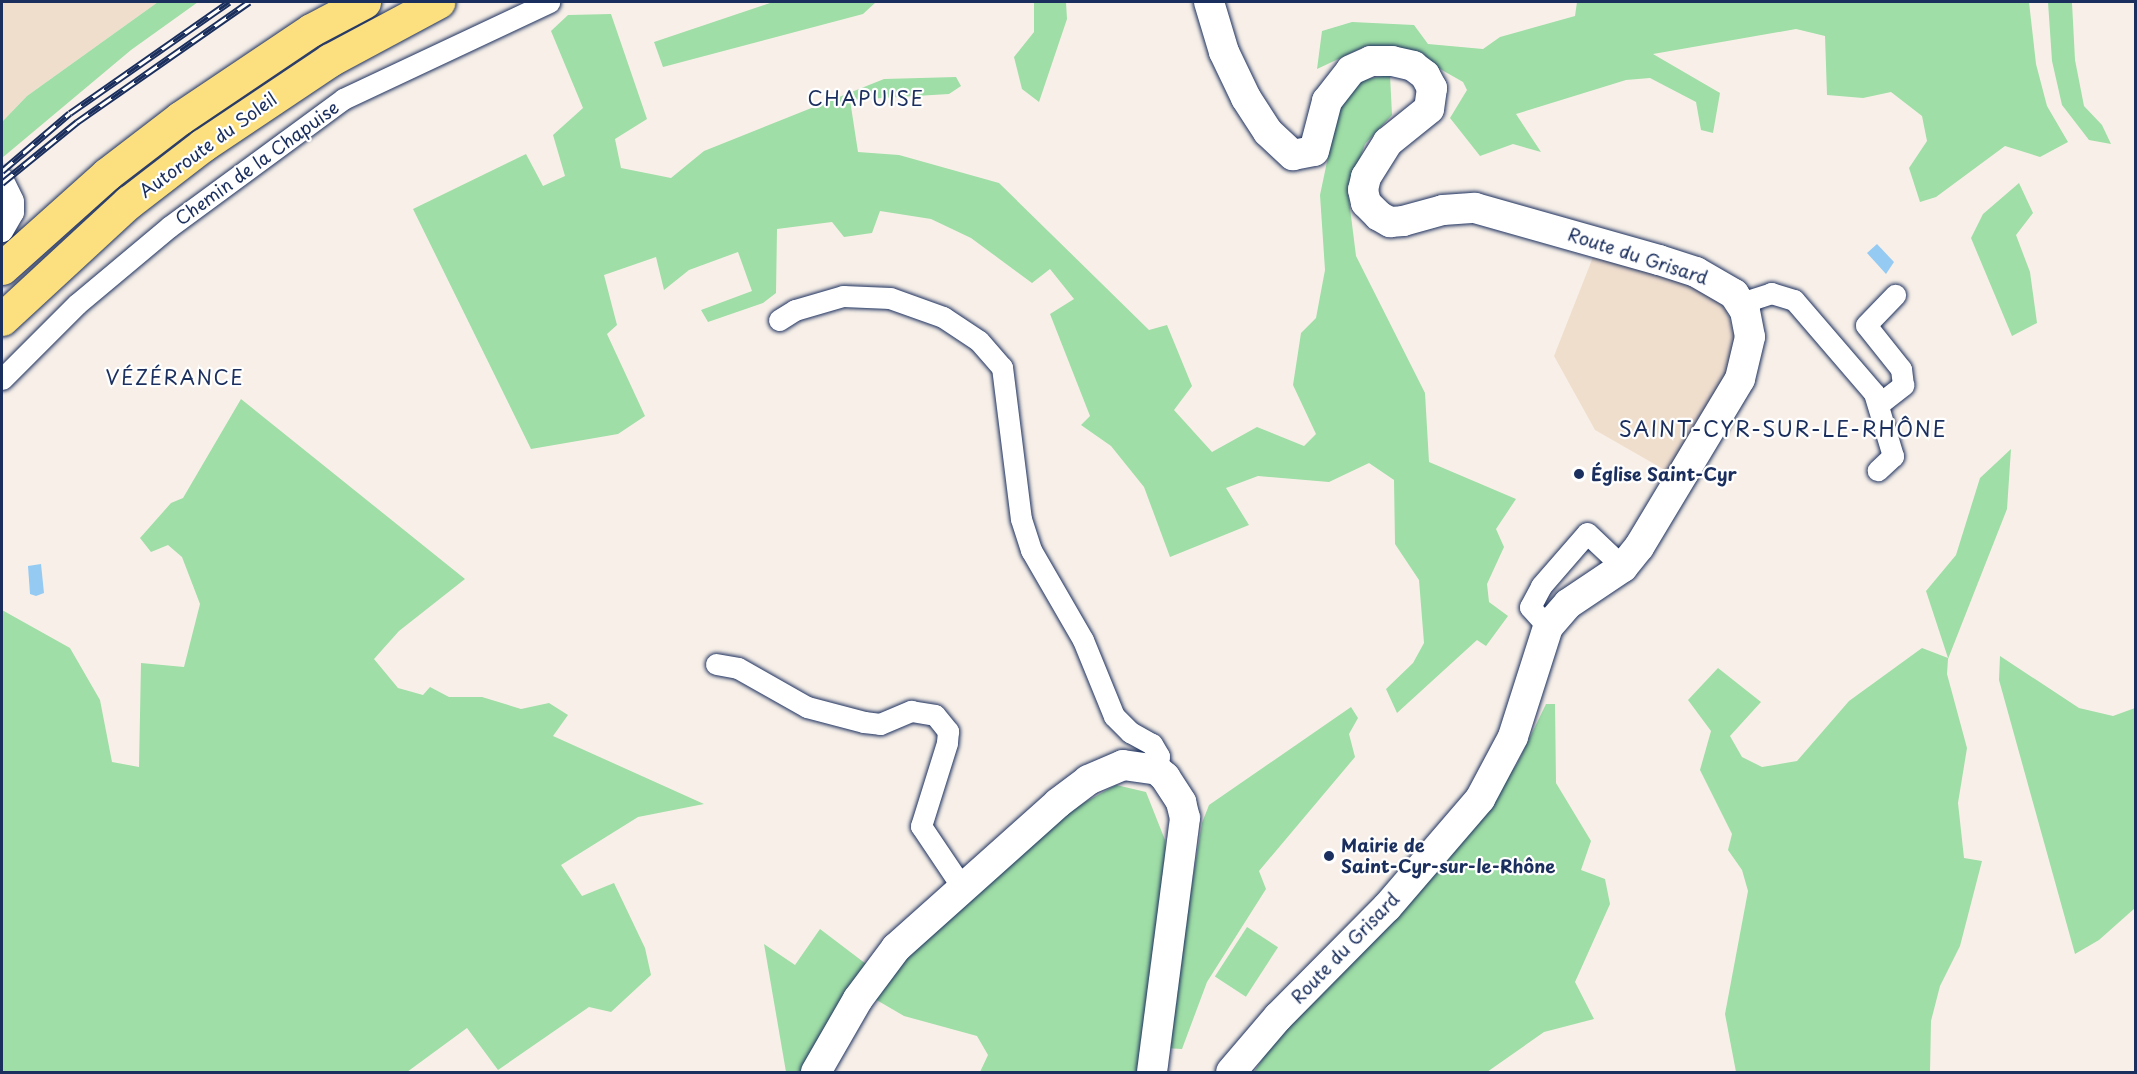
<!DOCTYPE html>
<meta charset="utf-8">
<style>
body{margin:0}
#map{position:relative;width:2137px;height:1074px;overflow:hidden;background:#f8f0e8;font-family:"Playpen Sans",sans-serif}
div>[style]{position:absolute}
.built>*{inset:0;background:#f0decd}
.green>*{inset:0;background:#9fdea6;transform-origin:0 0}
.water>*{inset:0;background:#95caf3}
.roads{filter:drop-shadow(0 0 2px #1b2f5e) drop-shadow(0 0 2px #1b2f5e)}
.street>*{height:21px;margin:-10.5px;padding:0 10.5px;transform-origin:10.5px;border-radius:10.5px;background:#fff}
.secondary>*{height:30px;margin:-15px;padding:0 15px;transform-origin:15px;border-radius:15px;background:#fff}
.highway>*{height:33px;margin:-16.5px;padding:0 16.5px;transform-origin:16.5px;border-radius:16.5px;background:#fce080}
.rail>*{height:7px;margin-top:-3.5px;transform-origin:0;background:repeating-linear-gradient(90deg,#fff 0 14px,#1b2f5e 0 28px);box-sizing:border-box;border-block:2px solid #1b2f5e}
.dots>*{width:16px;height:16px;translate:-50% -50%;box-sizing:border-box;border:3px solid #fff;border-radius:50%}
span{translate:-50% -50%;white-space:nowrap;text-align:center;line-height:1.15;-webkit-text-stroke:4.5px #fff;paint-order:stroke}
.street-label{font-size:18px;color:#1b2f5e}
.poi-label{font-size:18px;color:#1b2f5e;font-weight:700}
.left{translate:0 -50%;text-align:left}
.neighbourhood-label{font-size:20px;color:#1b2f5e;letter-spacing:1.5px}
.quarter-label{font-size:21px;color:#1b2f5e;letter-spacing:1.5px}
.frame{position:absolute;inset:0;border:3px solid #1b2f5e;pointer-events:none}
</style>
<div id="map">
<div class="built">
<i style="clip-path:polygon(2px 2px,158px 2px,27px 96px,2px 122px)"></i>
<i style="clip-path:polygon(1595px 252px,1702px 285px,1726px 310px,1735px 335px,1732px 364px,1670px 473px,1595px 430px,1554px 356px)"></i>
</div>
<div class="green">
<i style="clip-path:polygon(158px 2px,198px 2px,131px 50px,2px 158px,2px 122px,27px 96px)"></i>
<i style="clip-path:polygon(773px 2px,876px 2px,863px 14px,663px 67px,654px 42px)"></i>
<i style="clip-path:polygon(1034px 2px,1066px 2px,1067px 19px,1039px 102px,1022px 89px,1014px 57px,1034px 32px)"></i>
<i style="clip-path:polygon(1577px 2px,2029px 2px,2036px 64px,2047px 106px,2068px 142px,2040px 157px,2005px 146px,1936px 197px,1920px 202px,1909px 168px,1927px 141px,1922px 116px,1891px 92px,1863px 98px,1827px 95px,1825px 36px,1796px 29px,1653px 54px,1720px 93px,1713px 133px,1701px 130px,1696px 102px,1650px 78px,1626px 80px,1516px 114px,1541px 152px,1513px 144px,1480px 156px,1450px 118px,1467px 90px,1463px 82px,1405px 49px,1366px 46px,1317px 69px,1322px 31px,1352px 22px,1414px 25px,1428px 44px,1483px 49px,1500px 37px,1575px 16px)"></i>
<i style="clip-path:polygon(2048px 2px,2089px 2px,2072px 3px,2075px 60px,2084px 106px,2102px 125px,2111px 144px,2089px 140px,2062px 105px,2052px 61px)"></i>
<i style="clip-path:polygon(611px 14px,647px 119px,615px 139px,621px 168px,671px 178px,704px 151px,884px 79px,956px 77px,961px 86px,949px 94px,850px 100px,858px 152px,899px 155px,999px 183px,1149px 330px,1167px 325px,1192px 386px,1174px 410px,1212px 452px,1257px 427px,1304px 446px,1316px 434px,1293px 385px,1301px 333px,1316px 318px,1325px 270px,1320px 195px,1340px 100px,1360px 80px,1390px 75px,1392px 115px,1365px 144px,1348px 192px,1356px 256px,1425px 393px,1429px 462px,1516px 499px,1496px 529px,1504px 547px,1487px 584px,1489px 602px,1508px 616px,1486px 646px,1477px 640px,1397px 713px,1386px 689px,1413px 663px,1424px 643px,1419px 580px,1395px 544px,1394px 480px,1369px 463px,1329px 482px,1258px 476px,1226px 488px,1249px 525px,1170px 557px,1144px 487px,1111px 446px,1081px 425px,1090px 416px,1050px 314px,1074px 299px,1050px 269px,1032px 283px,971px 238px,931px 219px,880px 211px,872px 233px,844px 237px,832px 222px,777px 229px,776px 293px,763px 303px,708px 322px,701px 310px,752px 291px,738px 252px,689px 270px,664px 290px,656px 257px,604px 275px,617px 325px,607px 334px,645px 416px,618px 434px,531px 449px,413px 209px,526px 154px,543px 186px,565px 176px,553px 135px,583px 108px,551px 31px,568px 15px)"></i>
<i style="clip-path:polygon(2019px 183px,2033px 213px,2016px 235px,2030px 272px,2037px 323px,2012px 336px,1971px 238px,1983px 214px)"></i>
<i style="clip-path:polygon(241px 399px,465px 579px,399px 631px,374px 659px,398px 688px,423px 695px,430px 687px,449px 697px,482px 697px,521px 709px,549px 703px,568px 715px,553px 736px,704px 804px,638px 817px,561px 865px,582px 896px,614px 883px,645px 948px,651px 975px,611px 1012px,589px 1007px,498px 1070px,467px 1028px,407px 1072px,2px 1072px,2px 610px,70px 648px,100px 700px,112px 762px,139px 767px,141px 663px,184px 667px,200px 604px,182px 557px,168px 545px,151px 552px,140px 538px,171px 503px,183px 498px)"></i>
<i style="clip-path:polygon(2011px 449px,2007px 509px,1948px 659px,1947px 674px,1967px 748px,1958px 803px,1964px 858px,1982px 861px,1960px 946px,1940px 986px,1931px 1021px,1930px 1072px,1736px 1072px,1725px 1014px,1748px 891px,1742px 870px,1728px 850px,1732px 834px,1700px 770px,1711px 731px,1688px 700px,1718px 668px,1761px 702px,1730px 736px,1742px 757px,1762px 767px,1797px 761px,1849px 701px,1922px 648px,1948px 658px,1926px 591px,1956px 555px,1980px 478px)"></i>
<i style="clip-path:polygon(2000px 656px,2079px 708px,2113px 716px,2135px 708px,2135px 908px,2099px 940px,2075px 954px,1999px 680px)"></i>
<i style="clip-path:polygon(1546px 704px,1555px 704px,1556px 783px,1591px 841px,1581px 870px,1605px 879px,1610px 904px,1575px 982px,1594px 1019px,1544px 1032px,1487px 1072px,1254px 1072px,1275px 1040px,1457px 847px,1517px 764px)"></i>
<i style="clip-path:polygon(1351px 707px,1358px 718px,1349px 734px,1355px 757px,1259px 871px,1266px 889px,1207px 982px,1182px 1049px,1165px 1048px,1202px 823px,1209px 805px)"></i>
<i style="clip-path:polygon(1116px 785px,1146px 792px,1165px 840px,1167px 886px,1141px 1072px,980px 1072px,988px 1055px,977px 1036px,904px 1016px,868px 995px,976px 891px,1078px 806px)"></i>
<i style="left:1247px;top:927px;width:37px;height:59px;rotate:33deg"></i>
<i style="clip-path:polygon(820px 929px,870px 967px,803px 1072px,786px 1072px,764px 944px,795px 965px)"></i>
</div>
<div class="water">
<i style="clip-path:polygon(1877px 244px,1894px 262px,1886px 274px,1867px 253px)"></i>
<i style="clip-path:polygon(41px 564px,44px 593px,36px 596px,30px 594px,28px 566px)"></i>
</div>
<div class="roads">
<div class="street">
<i style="left:2px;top:178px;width:25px;rotate:64deg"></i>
<i style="left:13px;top:201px;width:11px;rotate:90deg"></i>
<i style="left:13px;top:212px;width:22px;rotate:120deg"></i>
<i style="left:1741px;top:303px;width:32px;rotate:-18deg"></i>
<i style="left:1771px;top:293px;width:24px;rotate:17deg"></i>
<i style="left:1794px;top:300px;width:123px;rotate:49.3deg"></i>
<i style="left:1874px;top:393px;width:66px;rotate:73.2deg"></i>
<i style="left:1893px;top:456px;width:21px;rotate:137deg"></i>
<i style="left:779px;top:320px;width:19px;rotate:-32deg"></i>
<i style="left:795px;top:310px;width:50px;rotate:-16.3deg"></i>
<i style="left:843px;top:296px;width:47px;rotate:2.4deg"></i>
<i style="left:890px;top:298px;width:56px;rotate:19.7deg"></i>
<i style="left:943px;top:317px;width:43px;rotate:33.7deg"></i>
<i style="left:979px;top:341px;width:35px;rotate:49deg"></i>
<i style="left:1002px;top:367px;width:153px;rotate:82.9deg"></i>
<i style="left:1021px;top:519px;width:33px;rotate:72deg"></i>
<i style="left:1031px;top:550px;width:104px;rotate:60deg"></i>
<i style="left:1083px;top:640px;width:82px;rotate:67.8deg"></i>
<i style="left:1114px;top:716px;width:23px;rotate:45deg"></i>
<i style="left:1130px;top:732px;width:25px;rotate:29deg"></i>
<i style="left:1152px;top:744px;width:14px;rotate:60deg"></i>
<i style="left:1159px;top:756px;width:14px;rotate:98deg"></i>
<i style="left:2px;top:379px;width:106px;rotate:-45deg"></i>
<i style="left:77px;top:304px;width:120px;rotate:-39.9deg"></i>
<i style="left:169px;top:227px;width:216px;rotate:-36.3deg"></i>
<i style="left:343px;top:99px;width:228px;rotate:-25.2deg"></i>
<i style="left:1879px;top:404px;width:31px;rotate:-38deg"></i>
<i style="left:1903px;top:385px;width:16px;rotate:-97deg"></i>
<i style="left:1901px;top:369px;width:56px;rotate:-128.5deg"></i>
<i style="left:1866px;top:325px;width:42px;rotate:-46deg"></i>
<i style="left:1548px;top:627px;width:27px;rotate:-132deg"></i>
<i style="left:1530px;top:607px;width:24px;rotate:-62deg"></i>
<i style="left:1541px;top:586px;width:70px;rotate:-49deg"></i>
<i style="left:1587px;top:533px;width:50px;rotate:43.4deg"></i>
<i style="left:716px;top:664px;width:22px;rotate:10deg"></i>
<i style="left:738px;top:668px;width:79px;rotate:29.5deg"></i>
<i style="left:807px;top:707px;width:59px;rotate:14.7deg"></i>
<i style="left:864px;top:722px;width:16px;rotate:7deg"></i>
<i style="left:880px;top:724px;width:34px;rotate:-23deg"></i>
<i style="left:911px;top:711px;width:24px;rotate:9deg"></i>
<i style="left:935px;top:715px;width:21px;rotate:51deg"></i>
<i style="left:948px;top:731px;width:12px;rotate:95deg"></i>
<i style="left:947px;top:743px;width:87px;rotate:107.4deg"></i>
<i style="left:921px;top:826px;width:73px;rotate:56.1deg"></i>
</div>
<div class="secondary">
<i style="left:1209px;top:2px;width:52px;rotate:73.3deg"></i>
<i style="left:1224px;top:52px;width:51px;rotate:64.4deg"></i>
<i style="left:1246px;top:98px;width:40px;rotate:57.1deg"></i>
<i style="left:1268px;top:132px;width:34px;rotate:43deg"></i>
<i style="left:1293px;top:155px;width:21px;rotate:-11deg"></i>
<i style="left:1314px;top:151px;width:52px;rotate:-75.4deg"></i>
<i style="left:1327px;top:101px;width:39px;rotate:-52deg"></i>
<i style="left:1351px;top:70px;width:22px;rotate:-24deg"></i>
<i style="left:1371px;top:61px;width:21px"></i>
<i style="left:1392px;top:61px;width:22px;rotate:13deg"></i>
<i style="left:1413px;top:66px;width:15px;rotate:37deg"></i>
<i style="left:1425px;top:75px;width:15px;rotate:62deg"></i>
<i style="left:1432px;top:88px;width:21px;rotate:98deg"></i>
<i style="left:1429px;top:109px;width:53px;rotate:141.2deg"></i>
<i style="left:1388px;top:142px;width:41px;rotate:122.2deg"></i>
<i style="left:1366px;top:177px;width:13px;rotate:103deg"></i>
<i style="left:1363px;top:190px;width:13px;rotate:77deg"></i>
<i style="left:1366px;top:203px;width:18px;rotate:45deg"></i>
<i style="left:1379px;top:216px;width:13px;rotate:29deg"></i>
<i style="left:1390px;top:222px;width:13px;rotate:-4deg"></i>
<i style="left:1403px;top:221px;width:41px;rotate:-15.4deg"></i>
<i style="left:1443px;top:210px;width:32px;rotate:-4deg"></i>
<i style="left:1475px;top:208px;width:191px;rotate:15.8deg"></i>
<i style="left:1659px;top:260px;width:39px;rotate:18deg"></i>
<i style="left:1696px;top:272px;width:44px;rotate:30.1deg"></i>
<i style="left:1734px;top:294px;width:20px;rotate:57deg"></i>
<i style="left:1745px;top:311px;width:26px;rotate:79deg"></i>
<i style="left:1750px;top:337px;width:43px;rotate:103.4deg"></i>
<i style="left:1740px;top:379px;width:196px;rotate:121deg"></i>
<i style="left:1639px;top:547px;width:26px;rotate:129deg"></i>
<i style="left:1623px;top:567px;width:66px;rotate:146.1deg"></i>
<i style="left:1568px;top:604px;width:30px;rotate:131deg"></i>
<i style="left:1548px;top:627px;width:115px;rotate:107.7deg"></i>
<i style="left:1513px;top:737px;width:70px;rotate:118deg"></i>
<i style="left:1480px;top:799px;width:143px;rotate:130.7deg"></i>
<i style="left:1387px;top:907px;width:155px;rotate:134.7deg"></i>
<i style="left:1278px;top:1017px;width:72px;rotate:130.5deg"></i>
<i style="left:816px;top:1072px;width:84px;rotate:-60.1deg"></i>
<i style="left:858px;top:999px;width:64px;rotate:-53.3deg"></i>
<i style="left:896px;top:948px;width:217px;rotate:-41.8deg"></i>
<i style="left:1058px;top:803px;width:38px;rotate:-37deg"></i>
<i style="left:1088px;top:780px;width:38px;rotate:-23deg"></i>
<i style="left:1123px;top:765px;width:34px;rotate:8deg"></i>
<i style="left:1157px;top:770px;width:11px;rotate:41deg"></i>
<i style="left:1165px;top:777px;width:30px;rotate:57deg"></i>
<i style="left:1181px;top:802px;width:16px;rotate:76deg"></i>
<i style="left:1185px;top:818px;width:256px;rotate:97.4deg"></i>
</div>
<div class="highway">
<i style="left:2px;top:268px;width:141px;rotate:-41.8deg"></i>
<i style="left:107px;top:174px;width:92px;rotate:-37.5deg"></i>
<i style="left:180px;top:118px;width:158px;rotate:-33.9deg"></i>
<i style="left:311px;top:30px;width:60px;rotate:-27.8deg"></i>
<i style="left:2px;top:319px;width:173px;rotate:-42.7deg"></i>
<i style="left:129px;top:202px;width:93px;rotate:-37.6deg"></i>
<i style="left:203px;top:145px;width:153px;rotate:-33.8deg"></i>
<i style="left:330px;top:60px;width:123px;rotate:-28.2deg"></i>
</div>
</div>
<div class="rail">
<i style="left:2px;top:171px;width:89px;rotate:-40.5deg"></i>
<i style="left:70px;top:113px;width:194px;rotate:-34.9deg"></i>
<i style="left:2px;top:183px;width:97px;rotate:-39.1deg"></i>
<i style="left:77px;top:122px;width:210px;rotate:-34.9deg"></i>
</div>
<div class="dots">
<i style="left:1579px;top:474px;background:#1b2f5e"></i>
<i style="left:1329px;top:856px;background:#1b2f5e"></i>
</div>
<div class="street-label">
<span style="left:208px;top:145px;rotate:-36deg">Autoroute du Soleil</span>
<span style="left:257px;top:163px;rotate:-36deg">Chemin de la Chapuise</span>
<span style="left:1638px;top:256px;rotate:18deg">Route du Grisard</span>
<span style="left:1345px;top:948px;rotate:-46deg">Route du Grisard</span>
</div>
<div class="poi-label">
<span class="left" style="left:1591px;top:474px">Église Saint-Cyr</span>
<span class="left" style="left:1341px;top:856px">Mairie de<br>Saint-Cyr-sur-le-Rhône</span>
</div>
<div class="neighbourhood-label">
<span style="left:866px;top:98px">CHAPUISE</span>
<span style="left:175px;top:377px">VÉZÉRANCE</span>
</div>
<div class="quarter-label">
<span style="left:1783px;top:428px">SAINT-CYR-SUR-LE-RHÔNE</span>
</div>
<div class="frame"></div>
</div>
